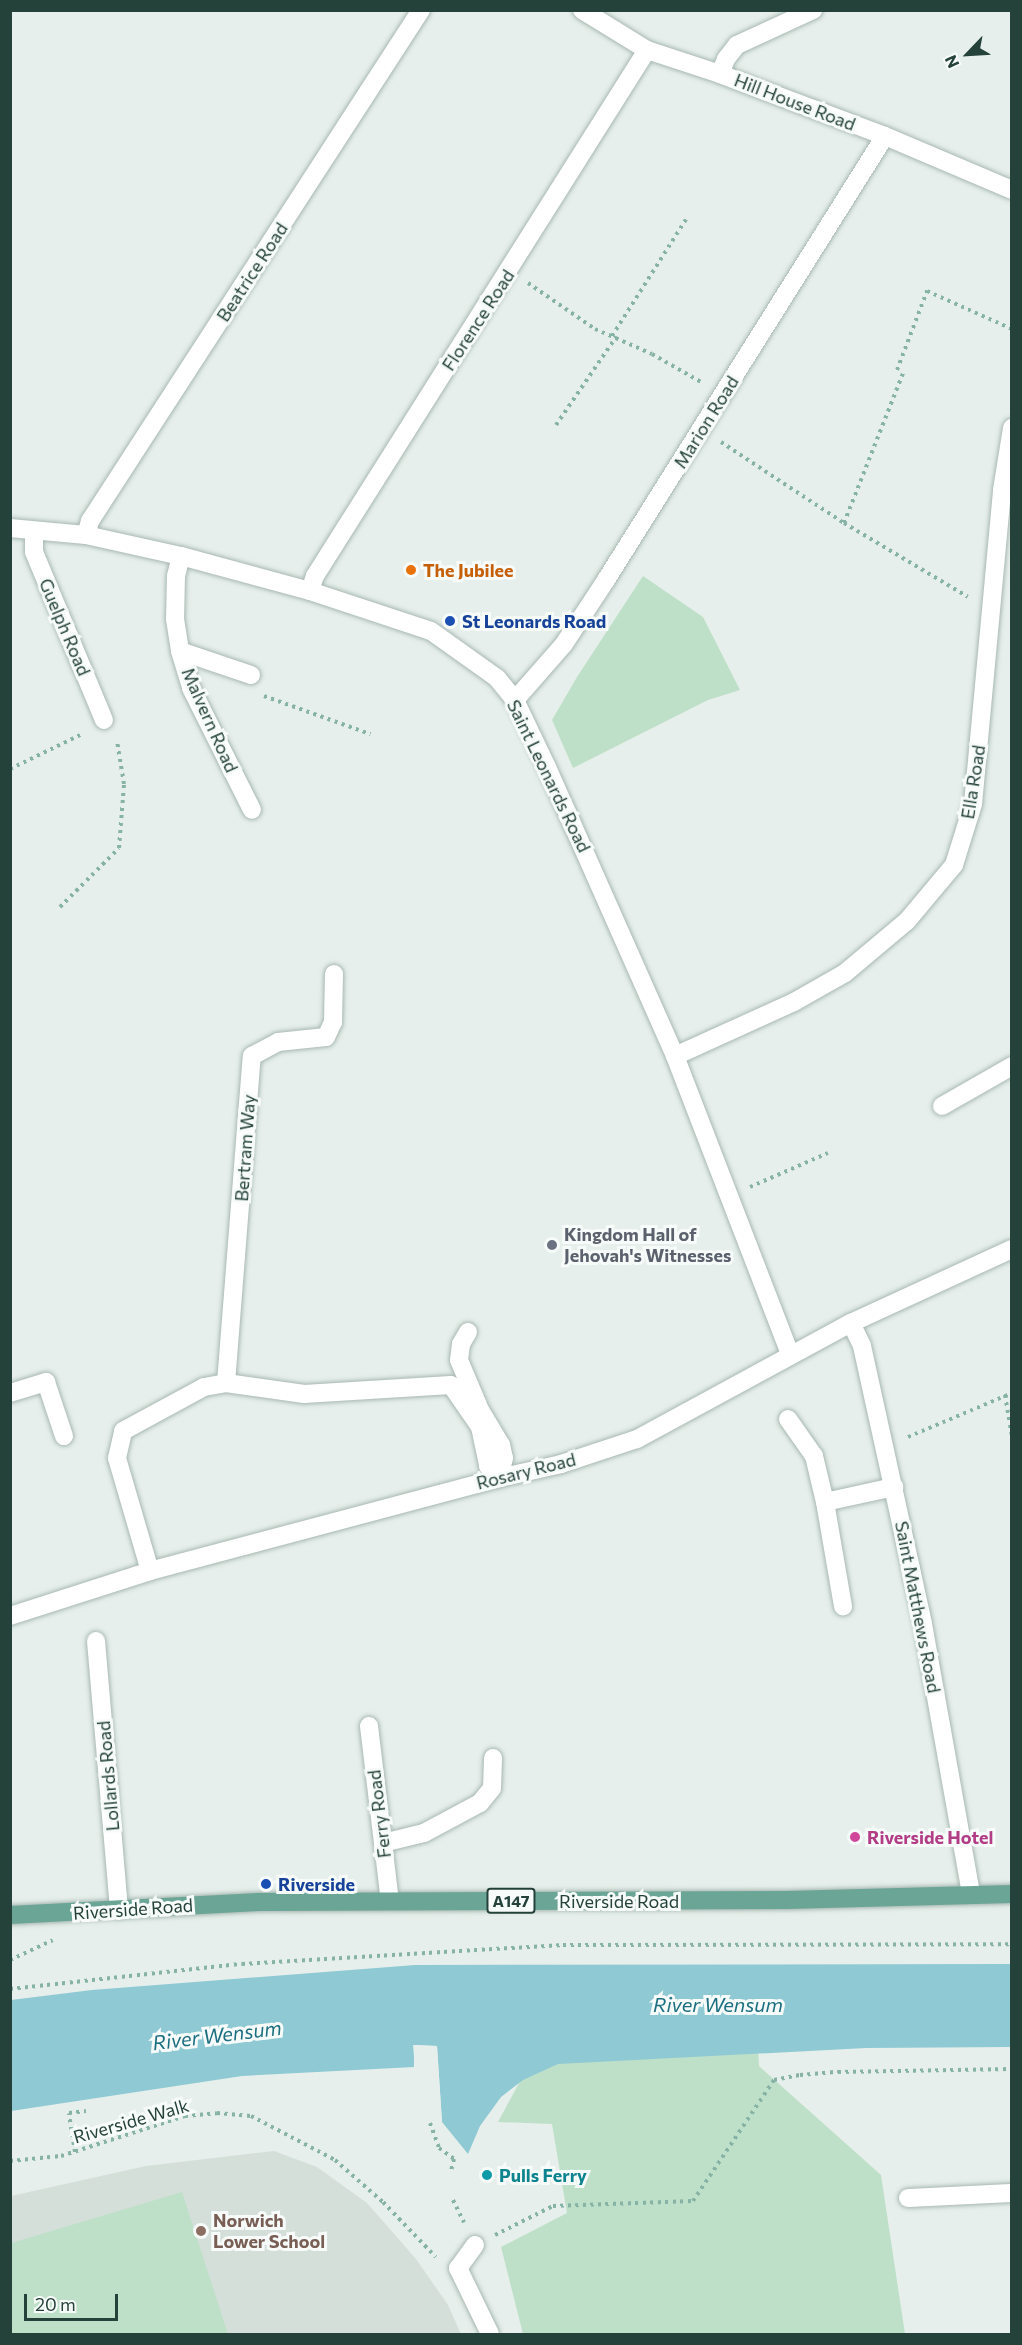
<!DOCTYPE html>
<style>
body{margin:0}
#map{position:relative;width:1022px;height:2345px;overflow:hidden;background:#e6efeb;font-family:Commissioner,sans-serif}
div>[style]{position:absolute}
.built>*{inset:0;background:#d4dfda}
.green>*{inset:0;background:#bfe0c8}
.water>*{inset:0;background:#8ec9d4}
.pier>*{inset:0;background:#e6efeb}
.path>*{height:4px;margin-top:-2px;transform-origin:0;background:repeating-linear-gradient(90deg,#86b3a5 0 3px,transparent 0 7.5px)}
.roads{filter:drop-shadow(0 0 2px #a8b8b2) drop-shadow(0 0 2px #a8b8b2)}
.minor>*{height:18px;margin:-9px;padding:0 9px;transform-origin:9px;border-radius:9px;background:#fff}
.major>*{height:18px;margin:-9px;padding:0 9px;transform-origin:9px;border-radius:9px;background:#6aa596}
.dots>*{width:16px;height:16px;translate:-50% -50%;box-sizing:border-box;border:3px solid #f7fbf9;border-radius:50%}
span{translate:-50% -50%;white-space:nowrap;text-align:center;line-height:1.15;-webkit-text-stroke:6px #f7fbf9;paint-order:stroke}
.shield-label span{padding:2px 4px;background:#f7fbf9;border:2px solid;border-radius:4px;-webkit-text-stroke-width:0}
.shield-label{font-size:16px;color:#24423a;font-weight:700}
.street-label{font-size:18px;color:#24423a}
.food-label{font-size:18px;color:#c56008;font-weight:700}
.left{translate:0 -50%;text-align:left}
.transit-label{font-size:18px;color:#164399;font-weight:700}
.worship-label{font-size:18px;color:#5b616d;font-weight:700}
.hotel-label{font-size:18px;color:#b23c85;font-weight:700}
.culture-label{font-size:18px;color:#0d838f;font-weight:700}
.education-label{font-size:18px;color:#785e54;font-weight:700}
.water-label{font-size:20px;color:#1c6f80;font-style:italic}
.frame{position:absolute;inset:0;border:12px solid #24423a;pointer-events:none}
.north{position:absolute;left:938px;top:24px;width:60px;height:60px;-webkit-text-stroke:4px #f7fbf9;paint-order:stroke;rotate:245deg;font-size:16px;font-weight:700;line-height:24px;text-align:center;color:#24423a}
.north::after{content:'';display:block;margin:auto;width:21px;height:27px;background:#24423a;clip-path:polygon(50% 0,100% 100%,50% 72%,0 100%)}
.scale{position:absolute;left:24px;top:2294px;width:94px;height:27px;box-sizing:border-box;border:3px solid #24423a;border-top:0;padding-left:8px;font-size:18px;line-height:21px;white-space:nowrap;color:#24423a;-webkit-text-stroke:4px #f7fbf9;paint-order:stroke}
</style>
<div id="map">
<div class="built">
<i style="clip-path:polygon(274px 2151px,317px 2167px,367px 2203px,416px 2259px,448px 2305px,461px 2334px,11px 2334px,11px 2196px,146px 2166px)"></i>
</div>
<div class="green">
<i style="clip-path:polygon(643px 576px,703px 617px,740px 690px,708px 700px,573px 768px,552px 720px,577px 677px)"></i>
<i style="clip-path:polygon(757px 2022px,759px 2066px,881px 2175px,905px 2334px,523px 2334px,501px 2247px,567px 2213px,552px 2124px,498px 2122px,531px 2061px)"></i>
<i style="clip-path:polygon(182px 2192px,228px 2334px,11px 2334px,11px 2243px)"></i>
</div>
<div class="water">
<i style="clip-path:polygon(1011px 1964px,1011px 2047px,866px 2048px,558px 2064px,523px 2080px,501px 2097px,480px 2126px,468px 2154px,442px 2122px,437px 2046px,414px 2045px,414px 2067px,242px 2076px,11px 2111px,11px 2000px,92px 1990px,415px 1965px)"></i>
</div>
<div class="pier">
<i style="clip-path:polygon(413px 2045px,437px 2046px,442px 2122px,440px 2122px,434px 2049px,417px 2048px,415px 2069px)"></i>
</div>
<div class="path">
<i style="left:528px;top:283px;width:81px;rotate:34.5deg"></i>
<i style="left:595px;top:329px;width:62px;rotate:23.7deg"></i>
<i style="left:652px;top:354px;width:56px;rotate:29.7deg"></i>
<i style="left:612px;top:336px;width:140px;rotate:-57.6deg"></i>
<i style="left:897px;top:370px;width:85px;rotate:-69.2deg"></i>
<i style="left:927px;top:291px;width:93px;rotate:24.1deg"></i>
<i style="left:556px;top:425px;width:107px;rotate:-55.7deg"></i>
<i style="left:721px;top:442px;width:147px;rotate:33.4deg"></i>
<i style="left:844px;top:523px;width:144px;rotate:30.8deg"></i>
<i style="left:844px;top:523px;width:161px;rotate:-68.5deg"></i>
<i style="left:264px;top:696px;width:113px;rotate:19.7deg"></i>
<i style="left:10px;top:769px;width:82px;rotate:-25.9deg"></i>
<i style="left:60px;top:907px;width:83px;rotate:-45deg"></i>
<i style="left:119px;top:848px;width:64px;rotate:-85.5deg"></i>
<i style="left:124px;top:784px;width:44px;rotate:-99.2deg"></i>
<i style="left:750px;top:1187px;width:85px;rotate:-23.6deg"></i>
<i style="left:1005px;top:1395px;width:43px;rotate:80.5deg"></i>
<i style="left:908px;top:1437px;width:113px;rotate:-22.9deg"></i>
<i style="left:10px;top:1960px;width:47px;rotate:-24.9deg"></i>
<i style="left:10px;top:1989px;width:233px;rotate:-6.2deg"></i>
<i style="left:242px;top:1964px;width:322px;rotate:-3.4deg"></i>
<i style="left:563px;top:1945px;width:449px;rotate:-0.1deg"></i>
<i style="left:430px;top:2123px;width:27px;rotate:70deg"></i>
<i style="left:439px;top:2148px;width:19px;rotate:36deg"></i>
<i style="left:454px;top:2159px;width:12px;rotate:104deg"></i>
<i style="left:75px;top:2152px;width:39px;rotate:-99deg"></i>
<i style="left:69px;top:2113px;width:17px;rotate:-7deg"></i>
<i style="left:10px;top:2161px;width:51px;rotate:-5.6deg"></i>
<i style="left:61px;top:2156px;width:130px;rotate:-17.9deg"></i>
<i style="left:185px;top:2116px;width:32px;rotate:-5deg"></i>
<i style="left:217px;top:2113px;width:34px;rotate:5deg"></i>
<i style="left:251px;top:2116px;width:95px;rotate:27.6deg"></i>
<i style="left:335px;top:2160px;width:64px;rotate:41.2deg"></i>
<i style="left:383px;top:2202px;width:76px;rotate:46.1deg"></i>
<i style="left:453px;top:2200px;width:25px;rotate:64deg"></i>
<i style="left:495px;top:2235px;width:65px;rotate:-26.6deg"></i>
<i style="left:553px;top:2206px;width:140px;rotate:-2deg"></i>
<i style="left:693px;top:2201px;width:146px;rotate:-56.2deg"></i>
<i style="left:774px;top:2080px;width:26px;rotate:-11deg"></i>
<i style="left:800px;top:2075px;width:38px;rotate:-5deg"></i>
<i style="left:838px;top:2072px;width:174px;rotate:-1deg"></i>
</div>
<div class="roads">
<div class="minor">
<i style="left:582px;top:10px;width:76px;rotate:31.6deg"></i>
<i style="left:647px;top:50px;width:77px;rotate:18.2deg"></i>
<i style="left:720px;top:74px;width:176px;rotate:20.6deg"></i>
<i style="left:885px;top:136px;width:138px;rotate:23deg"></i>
<i style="left:720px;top:74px;width:16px;rotate:-68deg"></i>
<i style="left:726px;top:59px;width:18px;rotate:-52deg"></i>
<i style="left:737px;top:45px;width:84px;rotate:-24.7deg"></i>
<i style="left:10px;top:528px;width:76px;rotate:5.3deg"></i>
<i style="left:86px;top:535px;width:97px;rotate:12.5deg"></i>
<i style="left:181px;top:556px;width:134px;rotate:15.2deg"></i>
<i style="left:310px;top:591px;width:127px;rotate:18.3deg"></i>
<i style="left:431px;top:631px;width:81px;rotate:35.5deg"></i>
<i style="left:497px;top:678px;width:28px;rotate:51deg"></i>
<i style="left:515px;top:700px;width:74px;rotate:64.5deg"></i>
<i style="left:547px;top:767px;width:316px;rotate:66.1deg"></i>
<i style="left:675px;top:1056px;width:319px;rotate:68.9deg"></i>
<i style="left:34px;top:532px;width:20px;rotate:90deg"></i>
<i style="left:34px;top:552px;width:182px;rotate:67.4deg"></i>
<i style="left:86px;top:535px;width:15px;rotate:-74deg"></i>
<i style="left:90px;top:521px;width:609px;rotate:-57.07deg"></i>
<i style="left:181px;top:556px;width:21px;rotate:104deg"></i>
<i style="left:176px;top:576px;width:43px;rotate:91.3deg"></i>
<i style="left:175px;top:619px;width:32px;rotate:81deg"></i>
<i style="left:180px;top:651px;width:39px;rotate:73deg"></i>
<i style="left:191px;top:688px;width:136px;rotate:63.4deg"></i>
<i style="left:310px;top:591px;width:16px;rotate:-72deg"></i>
<i style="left:315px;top:576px;width:622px;rotate:-57.74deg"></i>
<i style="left:180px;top:651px;width:75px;rotate:18.7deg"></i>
<i style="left:515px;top:700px;width:74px;rotate:-48.8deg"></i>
<i style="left:564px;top:644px;width:77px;rotate:-56.7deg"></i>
<i style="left:606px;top:580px;width:524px;rotate:-57.86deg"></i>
<i style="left:675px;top:1056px;width:131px;rotate:-24.4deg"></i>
<i style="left:794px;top:1002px;width:59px;rotate:-29.6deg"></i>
<i style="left:845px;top:973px;width:81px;rotate:-40deg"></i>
<i style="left:907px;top:921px;width:73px;rotate:-50deg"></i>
<i style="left:954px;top:865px;width:64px;rotate:-72.7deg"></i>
<i style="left:973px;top:804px;width:315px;rotate:-84.7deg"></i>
<i style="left:1002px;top:490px;width:63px;rotate:-80.8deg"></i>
<i style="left:942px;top:1106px;width:81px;rotate:-29.7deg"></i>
<i style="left:851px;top:1323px;width:25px;rotate:64deg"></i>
<i style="left:862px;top:1346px;width:285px;rotate:77.6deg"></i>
<i style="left:923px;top:1624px;width:274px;rotate:79.9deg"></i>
<i style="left:468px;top:1332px;width:14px;rotate:120deg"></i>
<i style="left:461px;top:1344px;width:16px;rotate:97deg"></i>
<i style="left:459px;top:1360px;width:54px;rotate:67.2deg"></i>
<i style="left:480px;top:1410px;width:41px;rotate:59deg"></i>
<i style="left:501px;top:1445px;width:13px;rotate:77deg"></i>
<i style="left:504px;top:1458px;width:21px;rotate:104deg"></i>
<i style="left:226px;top:1383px;width:79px;rotate:8deg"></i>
<i style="left:304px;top:1394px;width:147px;rotate:-3.5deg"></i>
<i style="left:451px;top:1385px;width:51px;rotate:55.4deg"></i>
<i style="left:480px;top:1427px;width:40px;rotate:78deg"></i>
<i style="left:488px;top:1466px;width:16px;rotate:47deg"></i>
<i style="left:10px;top:1393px;width:38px;rotate:-17deg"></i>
<i style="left:46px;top:1382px;width:57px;rotate:71.6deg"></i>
<i style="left:788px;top:1419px;width:45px;rotate:54.9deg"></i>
<i style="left:814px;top:1456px;width:47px;rotate:76.6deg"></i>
<i style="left:825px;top:1502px;width:71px;rotate:-12.3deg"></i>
<i style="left:825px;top:1502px;width:106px;rotate:80.2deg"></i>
<i style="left:150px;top:1571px;width:118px;rotate:-106.3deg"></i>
<i style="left:117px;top:1458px;width:28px;rotate:-77deg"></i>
<i style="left:123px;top:1431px;width:92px;rotate:-28.5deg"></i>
<i style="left:204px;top:1387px;width:22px;rotate:-10deg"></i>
<i style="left:226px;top:1383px;width:328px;rotate:-85.5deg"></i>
<i style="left:252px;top:1056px;width:30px;rotate:-28deg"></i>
<i style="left:278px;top:1042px;width:48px;rotate:-5.9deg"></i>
<i style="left:326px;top:1037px;width:17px;rotate:-65deg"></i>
<i style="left:333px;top:1022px;width:48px;rotate:-88.8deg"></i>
<i style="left:10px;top:1616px;width:147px;rotate:-17.8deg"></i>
<i style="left:150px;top:1571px;width:361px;rotate:-14.9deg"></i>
<i style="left:499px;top:1478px;width:64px;rotate:-12.7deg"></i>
<i style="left:561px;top:1464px;width:80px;rotate:-18.2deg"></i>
<i style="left:637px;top:1439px;width:243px;rotate:-28.5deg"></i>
<i style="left:851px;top:1323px;width:177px;rotate:-24.7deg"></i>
<i style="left:96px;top:1641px;width:270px;rotate:85.1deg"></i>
<i style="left:369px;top:1726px;width:176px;rotate:83.2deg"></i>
<i style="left:383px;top:1843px;width:42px;rotate:-13.7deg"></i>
<i style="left:424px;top:1833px;width:64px;rotate:-28.2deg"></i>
<i style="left:480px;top:1803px;width:19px;rotate:-51deg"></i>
<i style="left:492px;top:1788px;width:30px;rotate:-88deg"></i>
<i style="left:908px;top:2198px;width:104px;rotate:-2.8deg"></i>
<i style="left:475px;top:2245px;width:29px;rotate:126deg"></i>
<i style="left:458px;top:2268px;width:73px;rotate:64.1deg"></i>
</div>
<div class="major">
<i style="left:10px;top:1915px;width:249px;rotate:-3deg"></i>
<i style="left:259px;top:1902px;width:528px;rotate:-0.22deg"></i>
<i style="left:787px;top:1900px;width:225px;rotate:-1.5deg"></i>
</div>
</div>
<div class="dots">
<i style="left:411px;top:570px;background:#e8710a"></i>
<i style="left:450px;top:621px;background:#1a4fb4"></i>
<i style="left:552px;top:1245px;background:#6b7280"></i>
<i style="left:855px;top:1837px;background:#d1479c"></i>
<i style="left:266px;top:1884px;background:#1a4fb4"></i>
<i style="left:487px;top:2175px;background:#0f9aa8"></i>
<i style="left:201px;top:2231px;background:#8d6e63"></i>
</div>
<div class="shield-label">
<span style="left:511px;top:1901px">A147</span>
</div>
<div class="street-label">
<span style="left:795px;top:102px;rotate:21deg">Hill House Road</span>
<span style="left:252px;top:272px;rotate:-57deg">Beatrice Road</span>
<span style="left:478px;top:320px;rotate:-57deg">Florence Road</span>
<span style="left:706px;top:422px;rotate:-58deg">Marion Road</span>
<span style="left:65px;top:627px;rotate:67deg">Guelph Road</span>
<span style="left:210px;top:720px;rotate:66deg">Malvern Road</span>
<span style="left:549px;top:776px;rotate:64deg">Saint Leonards Road</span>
<span style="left:973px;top:782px;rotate:-81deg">Ella Road</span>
<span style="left:245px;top:1148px;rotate:-86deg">Bertram Way</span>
<span style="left:526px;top:1471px;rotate:-14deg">Rosary Road</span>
<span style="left:918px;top:1607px;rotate:79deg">Saint Matthews Road</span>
<span style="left:108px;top:1776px;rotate:-95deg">Lollards Road</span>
<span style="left:379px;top:1814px;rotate:-97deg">Ferry Road</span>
<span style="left:619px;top:1901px">Riverside Road</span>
<span style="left:133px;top:1909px;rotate:-4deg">Riverside Road</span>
<span style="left:131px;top:2121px;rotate:-16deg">Riverside Walk</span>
</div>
<div class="food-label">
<span class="left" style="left:423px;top:570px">The Jubilee</span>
</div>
<div class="transit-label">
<span class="left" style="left:462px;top:621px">St Leonards Road</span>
<span class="left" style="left:278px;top:1884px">Riverside</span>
</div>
<div class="worship-label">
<span class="left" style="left:564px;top:1245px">Kingdom Hall of<br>Jehovah's Witnesses</span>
</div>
<div class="hotel-label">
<span class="left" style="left:867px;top:1837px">Riverside Hotel</span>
</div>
<div class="culture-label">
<span class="left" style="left:499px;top:2175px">Pulls Ferry</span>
</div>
<div class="education-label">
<span class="left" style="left:213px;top:2231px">Norwich<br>Lower School</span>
</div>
<div class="water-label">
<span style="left:718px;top:2004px">River Wensum</span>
<span style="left:217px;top:2035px;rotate:-7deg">River Wensum</span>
</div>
<div class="frame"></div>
<div class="north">N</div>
<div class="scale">20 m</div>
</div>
